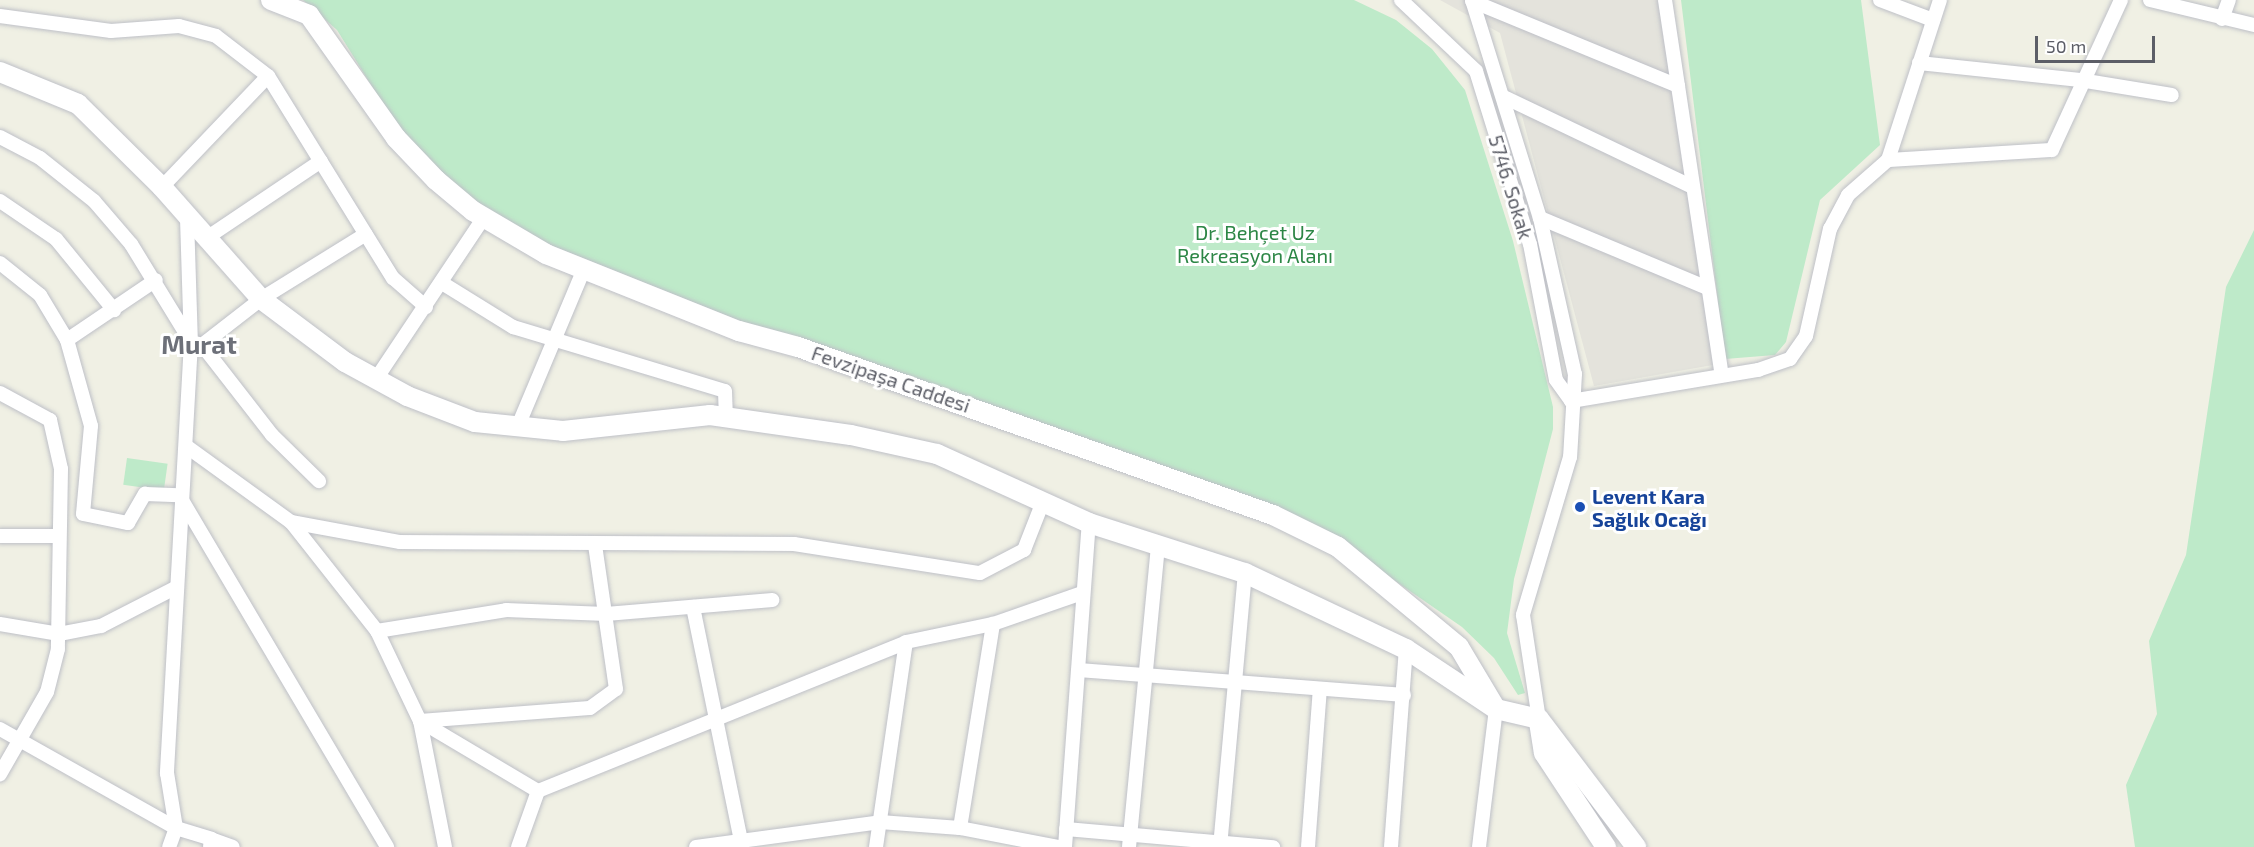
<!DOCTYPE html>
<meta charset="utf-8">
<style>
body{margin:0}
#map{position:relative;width:2254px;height:847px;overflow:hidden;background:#f0f0e4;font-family:"Exo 2",sans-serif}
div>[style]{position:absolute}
.industrial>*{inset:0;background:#e4e3dc}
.green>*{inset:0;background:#beeac9;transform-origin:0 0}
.roads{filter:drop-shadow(0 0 2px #bec0c7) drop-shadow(0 0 2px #bec0c7)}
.street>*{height:14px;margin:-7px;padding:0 7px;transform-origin:7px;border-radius:7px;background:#fff}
.secondary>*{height:20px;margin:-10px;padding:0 10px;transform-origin:10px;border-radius:10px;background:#fff}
.dots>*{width:16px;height:16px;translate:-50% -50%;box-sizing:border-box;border:3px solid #fff;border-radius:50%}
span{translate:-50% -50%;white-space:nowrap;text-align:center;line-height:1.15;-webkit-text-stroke:6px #fff;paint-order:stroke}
.street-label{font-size:20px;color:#5c5e67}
.park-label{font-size:20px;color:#2c8645}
.transit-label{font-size:20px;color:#164399;font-weight:700}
.left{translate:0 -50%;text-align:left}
.district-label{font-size:26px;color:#6d7079;font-weight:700}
.scale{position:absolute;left:2035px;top:36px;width:120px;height:27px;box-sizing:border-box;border:3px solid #5c5e67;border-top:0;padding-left:8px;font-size:18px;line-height:21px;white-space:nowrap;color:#5c5e67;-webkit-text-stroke:4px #fff;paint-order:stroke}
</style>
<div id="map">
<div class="industrial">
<i style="clip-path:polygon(1440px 0,1664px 0,1713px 365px,1594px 386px,1500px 33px)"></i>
</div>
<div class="green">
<i style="clip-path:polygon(303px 0,1354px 0,1396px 20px,1432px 49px,1465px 90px,1513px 241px,1553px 407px,1553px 429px,1514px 579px,1507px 633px,1525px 693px,1518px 695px,1494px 658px,1462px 627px,1336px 540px,1006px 410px,660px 301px,486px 215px,407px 143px,337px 30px)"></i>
<i style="clip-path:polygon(1681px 0,1861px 0,1880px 145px,1820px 200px,1786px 342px,1775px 355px,1725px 359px)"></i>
<i style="clip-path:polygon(2254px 230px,2254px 847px,2135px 847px,2126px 785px,2157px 714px,2149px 641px,2186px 555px,2226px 287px)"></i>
<i style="left:127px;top:458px;width:41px;height:27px;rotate:8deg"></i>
</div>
<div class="roads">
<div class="street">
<i style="left:1401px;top:0;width:103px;rotate:43.4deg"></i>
<i style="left:1476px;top:71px;width:181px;rotate:72.7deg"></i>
<i style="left:1530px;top:244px;width:138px;rotate:79.2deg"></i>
<i style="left:1556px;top:380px;width:26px;rotate:54deg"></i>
<i style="left:1472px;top:0;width:228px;rotate:72.7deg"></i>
<i style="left:1540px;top:218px;width:160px;rotate:77.4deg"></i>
<i style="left:1575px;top:374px;width:83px;rotate:93.4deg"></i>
<i style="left:1570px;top:457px;width:165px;rotate:106.6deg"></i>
<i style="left:1523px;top:615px;width:105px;rotate:81.3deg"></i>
<i style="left:1665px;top:0;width:379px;rotate:81.4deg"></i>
<i style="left:1880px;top:0;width:57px;rotate:20.7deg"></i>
<i style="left:2150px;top:0;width:107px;rotate:13.5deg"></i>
<i style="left:1472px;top:1px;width:223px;rotate:22.4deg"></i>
<i style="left:0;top:16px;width:112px;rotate:7.7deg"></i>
<i style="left:111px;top:31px;width:68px;rotate:-4.2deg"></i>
<i style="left:179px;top:26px;width:38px;rotate:15deg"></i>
<i style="left:216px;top:36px;width:66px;rotate:37.6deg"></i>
<i style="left:268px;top:76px;width:238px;rotate:58.3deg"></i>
<i style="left:393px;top:278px;width:44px;rotate:41.3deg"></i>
<i style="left:2222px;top:19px;width:20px;rotate:-70deg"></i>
<i style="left:1919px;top:63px;width:162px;rotate:6deg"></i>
<i style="left:2080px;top:80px;width:93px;rotate:9.3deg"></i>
<i style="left:1504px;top:97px;width:207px;rotate:25.5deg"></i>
<i style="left:0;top:137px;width:45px;rotate:27.7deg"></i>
<i style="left:40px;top:158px;width:69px;rotate:38.5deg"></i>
<i style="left:94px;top:201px;width:57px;rotate:49.3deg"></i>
<i style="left:131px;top:244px;width:115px;rotate:58.5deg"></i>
<i style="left:191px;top:342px;width:432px;rotate:93.2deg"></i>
<i style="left:167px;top:773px;width:56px;rotate:80.7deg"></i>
<i style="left:176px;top:828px;width:37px;rotate:17deg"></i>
<i style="left:211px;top:839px;width:8px;rotate:97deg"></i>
<i style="left:1888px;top:160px;width:168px;rotate:-72deg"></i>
<i style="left:162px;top:187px;width:153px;rotate:-46.3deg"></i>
<i style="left:0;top:201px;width:68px;rotate:34.2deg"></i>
<i style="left:56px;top:239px;width:92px;rotate:50.8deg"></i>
<i style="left:187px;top:218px;width:124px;rotate:88.2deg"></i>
<i style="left:191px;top:342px;width:11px;rotate:15deg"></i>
<i style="left:202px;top:345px;width:75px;rotate:-37.9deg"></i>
<i style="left:261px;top:299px;width:123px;rotate:-31.8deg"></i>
<i style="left:1540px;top:218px;width:181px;rotate:22.7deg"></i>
<i style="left:208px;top:237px;width:136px;rotate:-33.9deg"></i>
<i style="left:0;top:263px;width:51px;rotate:38.7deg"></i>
<i style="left:40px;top:295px;width:52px;rotate:59deg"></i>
<i style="left:67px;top:340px;width:107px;rotate:-34deg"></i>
<i style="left:442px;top:283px;width:84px;rotate:31.8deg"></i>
<i style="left:513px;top:327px;width:221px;rotate:16.8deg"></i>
<i style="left:725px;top:391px;width:26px;rotate:88deg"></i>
<i style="left:67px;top:340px;width:89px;rotate:74.4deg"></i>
<i style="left:91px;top:426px;width:88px;rotate:95.2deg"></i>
<i style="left:83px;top:514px;width:46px;rotate:11.3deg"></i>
<i style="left:128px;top:523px;width:34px;rotate:-60deg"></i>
<i style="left:145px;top:494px;width:34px;rotate:2deg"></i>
<i style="left:179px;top:495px;width:409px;rotate:59.4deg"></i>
<i style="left:202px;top:345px;width:114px;rotate:52.1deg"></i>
<i style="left:272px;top:435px;width:66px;rotate:44.4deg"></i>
<i style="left:376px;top:379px;width:195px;rotate:-56.3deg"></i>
<i style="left:0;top:393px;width:57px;rotate:28.4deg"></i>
<i style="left:50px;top:420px;width:50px;rotate:77.3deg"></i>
<i style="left:61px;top:469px;width:180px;rotate:91deg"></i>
<i style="left:58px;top:649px;width:44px;rotate:104.3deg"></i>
<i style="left:47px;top:692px;width:95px;rotate:119.8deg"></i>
<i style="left:1571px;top:401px;width:190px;rotate:-9.4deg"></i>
<i style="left:1758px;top:370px;width:34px;rotate:-19deg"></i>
<i style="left:1790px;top:359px;width:28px;rotate:-55deg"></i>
<i style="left:1806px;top:336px;width:110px;rotate:-77.4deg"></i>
<i style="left:1830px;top:229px;width:38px;rotate:-62deg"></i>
<i style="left:1848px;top:195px;width:53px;rotate:-41.2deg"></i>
<i style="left:1888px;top:160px;width:164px;rotate:-3.5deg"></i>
<i style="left:2052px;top:150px;width:165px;rotate:-65.3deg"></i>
<i style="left:518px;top:426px;width:170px;rotate:-67.2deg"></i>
<i style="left:186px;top:446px;width:130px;rotate:35.9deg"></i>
<i style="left:291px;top:522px;width:111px;rotate:10.4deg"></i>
<i style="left:400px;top:542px;width:394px;rotate:0.3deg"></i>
<i style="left:794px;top:544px;width:188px;rotate:8.9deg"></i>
<i style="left:980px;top:573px;width:50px;rotate:-27.6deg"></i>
<i style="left:1024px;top:550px;width:49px;rotate:-68.6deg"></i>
<i style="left:291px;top:522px;width:139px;rotate:51.7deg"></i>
<i style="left:377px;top:631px;width:100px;rotate:64.5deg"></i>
<i style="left:420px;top:721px;width:137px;rotate:30.7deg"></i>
<i style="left:0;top:536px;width:59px"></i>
<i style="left:693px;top:607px;width:243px;rotate:78.4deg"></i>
<i style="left:0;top:624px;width:60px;rotate:9.6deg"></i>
<i style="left:59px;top:634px;width:43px;rotate:-10.8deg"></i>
<i style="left:101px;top:626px;width:83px;rotate:-27.2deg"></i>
<i style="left:377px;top:631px;width:131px;rotate:-9.2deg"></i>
<i style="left:506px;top:610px;width:100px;rotate:2.3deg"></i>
<i style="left:606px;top:614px;width:167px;rotate:-4.8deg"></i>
<i style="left:1079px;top:670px;width:326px;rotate:4.4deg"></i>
<i style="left:0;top:729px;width:202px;rotate:29.4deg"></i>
<i style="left:176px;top:828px;width:20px;rotate:110deg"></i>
<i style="left:960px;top:828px;width:207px;rotate:-80.8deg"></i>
<i style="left:1066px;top:829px;width:208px;rotate:5deg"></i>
<i style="left:211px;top:839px;width:23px;rotate:20deg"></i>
<i style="left:445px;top:847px;width:128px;rotate:-101.2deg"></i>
<i style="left:420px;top:721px;width:170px;rotate:-4.4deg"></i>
<i style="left:590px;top:708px;width:32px;rotate:-36deg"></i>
<i style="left:616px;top:689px;width:146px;rotate:-98.3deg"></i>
<i style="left:518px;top:847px;width:59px;rotate:-70.3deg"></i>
<i style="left:538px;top:791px;width:397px;rotate:-22deg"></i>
<i style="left:906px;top:642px;width:89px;rotate:-11.7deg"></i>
<i style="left:993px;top:624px;width:94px;rotate:-19.2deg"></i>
<i style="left:696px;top:847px;width:186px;rotate:-7.7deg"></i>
<i style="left:880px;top:822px;width:80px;rotate:4.3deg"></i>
<i style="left:960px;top:828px;width:101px;rotate:10.9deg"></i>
<i style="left:876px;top:847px;width:207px;rotate:-81.7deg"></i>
<i style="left:1065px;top:847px;width:325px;rotate:-85.8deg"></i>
<i style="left:1129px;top:847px;width:304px;rotate:-84.5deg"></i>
<i style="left:1220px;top:847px;width:275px;rotate:-84.8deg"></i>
<i style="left:1308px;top:847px;width:158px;rotate:-85.7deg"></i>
<i style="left:1391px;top:847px;width:199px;rotate:-85.7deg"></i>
<i style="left:1479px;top:847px;width:139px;rotate:-83deg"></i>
</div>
<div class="secondary">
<i style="left:271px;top:0;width:41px;rotate:21.5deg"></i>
<i style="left:309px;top:15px;width:151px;rotate:54.7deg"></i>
<i style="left:396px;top:138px;width:58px;rotate:46.4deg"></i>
<i style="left:436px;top:180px;width:48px;rotate:40deg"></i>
<i style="left:473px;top:211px;width:85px;rotate:30.5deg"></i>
<i style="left:546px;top:254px;width:208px;rotate:21.8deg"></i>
<i style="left:739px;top:331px;width:61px;rotate:15.2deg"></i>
<i style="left:798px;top:347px;width:504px;rotate:19.48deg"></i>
<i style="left:1273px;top:515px;width:72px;rotate:26.2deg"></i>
<i style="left:1338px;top:547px;width:157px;rotate:39.6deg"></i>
<i style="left:1459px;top:647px;width:72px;rotate:59.2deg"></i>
<i style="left:1496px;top:709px;width:44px;rotate:13.1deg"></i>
<i style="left:1539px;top:719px;width:161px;rotate:52.8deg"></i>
<i style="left:0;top:72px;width:84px;rotate:22.3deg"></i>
<i style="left:78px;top:104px;width:118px;rotate:44.7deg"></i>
<i style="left:162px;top:187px;width:149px;rotate:48.5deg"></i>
<i style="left:261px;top:299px;width:105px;rotate:36.9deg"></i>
<i style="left:345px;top:362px;width:71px;rotate:28.7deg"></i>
<i style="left:407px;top:396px;width:73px;rotate:20.9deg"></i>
<i style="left:475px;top:422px;width:88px;rotate:5.8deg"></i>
<i style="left:563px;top:431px;width:148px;rotate:-6.2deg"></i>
<i style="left:710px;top:415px;width:142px;rotate:8.1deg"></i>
<i style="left:851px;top:435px;width:88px;rotate:12.5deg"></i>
<i style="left:937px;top:454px;width:167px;rotate:24.4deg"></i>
<i style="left:1089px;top:523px;width:164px;rotate:17.8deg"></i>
<i style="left:1245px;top:573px;width:178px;rotate:25.3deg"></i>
<i style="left:1406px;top:649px;width:108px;rotate:33.7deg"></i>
<i style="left:1539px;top:722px;width:31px;rotate:81deg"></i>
<i style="left:1544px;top:753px;width:113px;rotate:56.6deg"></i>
</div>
</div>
<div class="dots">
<i style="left:1580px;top:507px;background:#1a4fb4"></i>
</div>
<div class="street-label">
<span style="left:1511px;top:187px;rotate:73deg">5746. Sokak</span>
<span style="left:891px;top:379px;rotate:19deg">Fevzipaşa Caddesi</span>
</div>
<div class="park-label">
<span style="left:1255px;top:244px">Dr. Behçet Uz<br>Rekreasyon Alanı</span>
</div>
<div class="transit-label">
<span class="left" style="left:1592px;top:508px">Levent Kara<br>Sağlık Ocağı</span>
</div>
<div class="district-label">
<span style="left:199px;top:344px">Murat</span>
</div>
<div class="scale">50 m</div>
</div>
